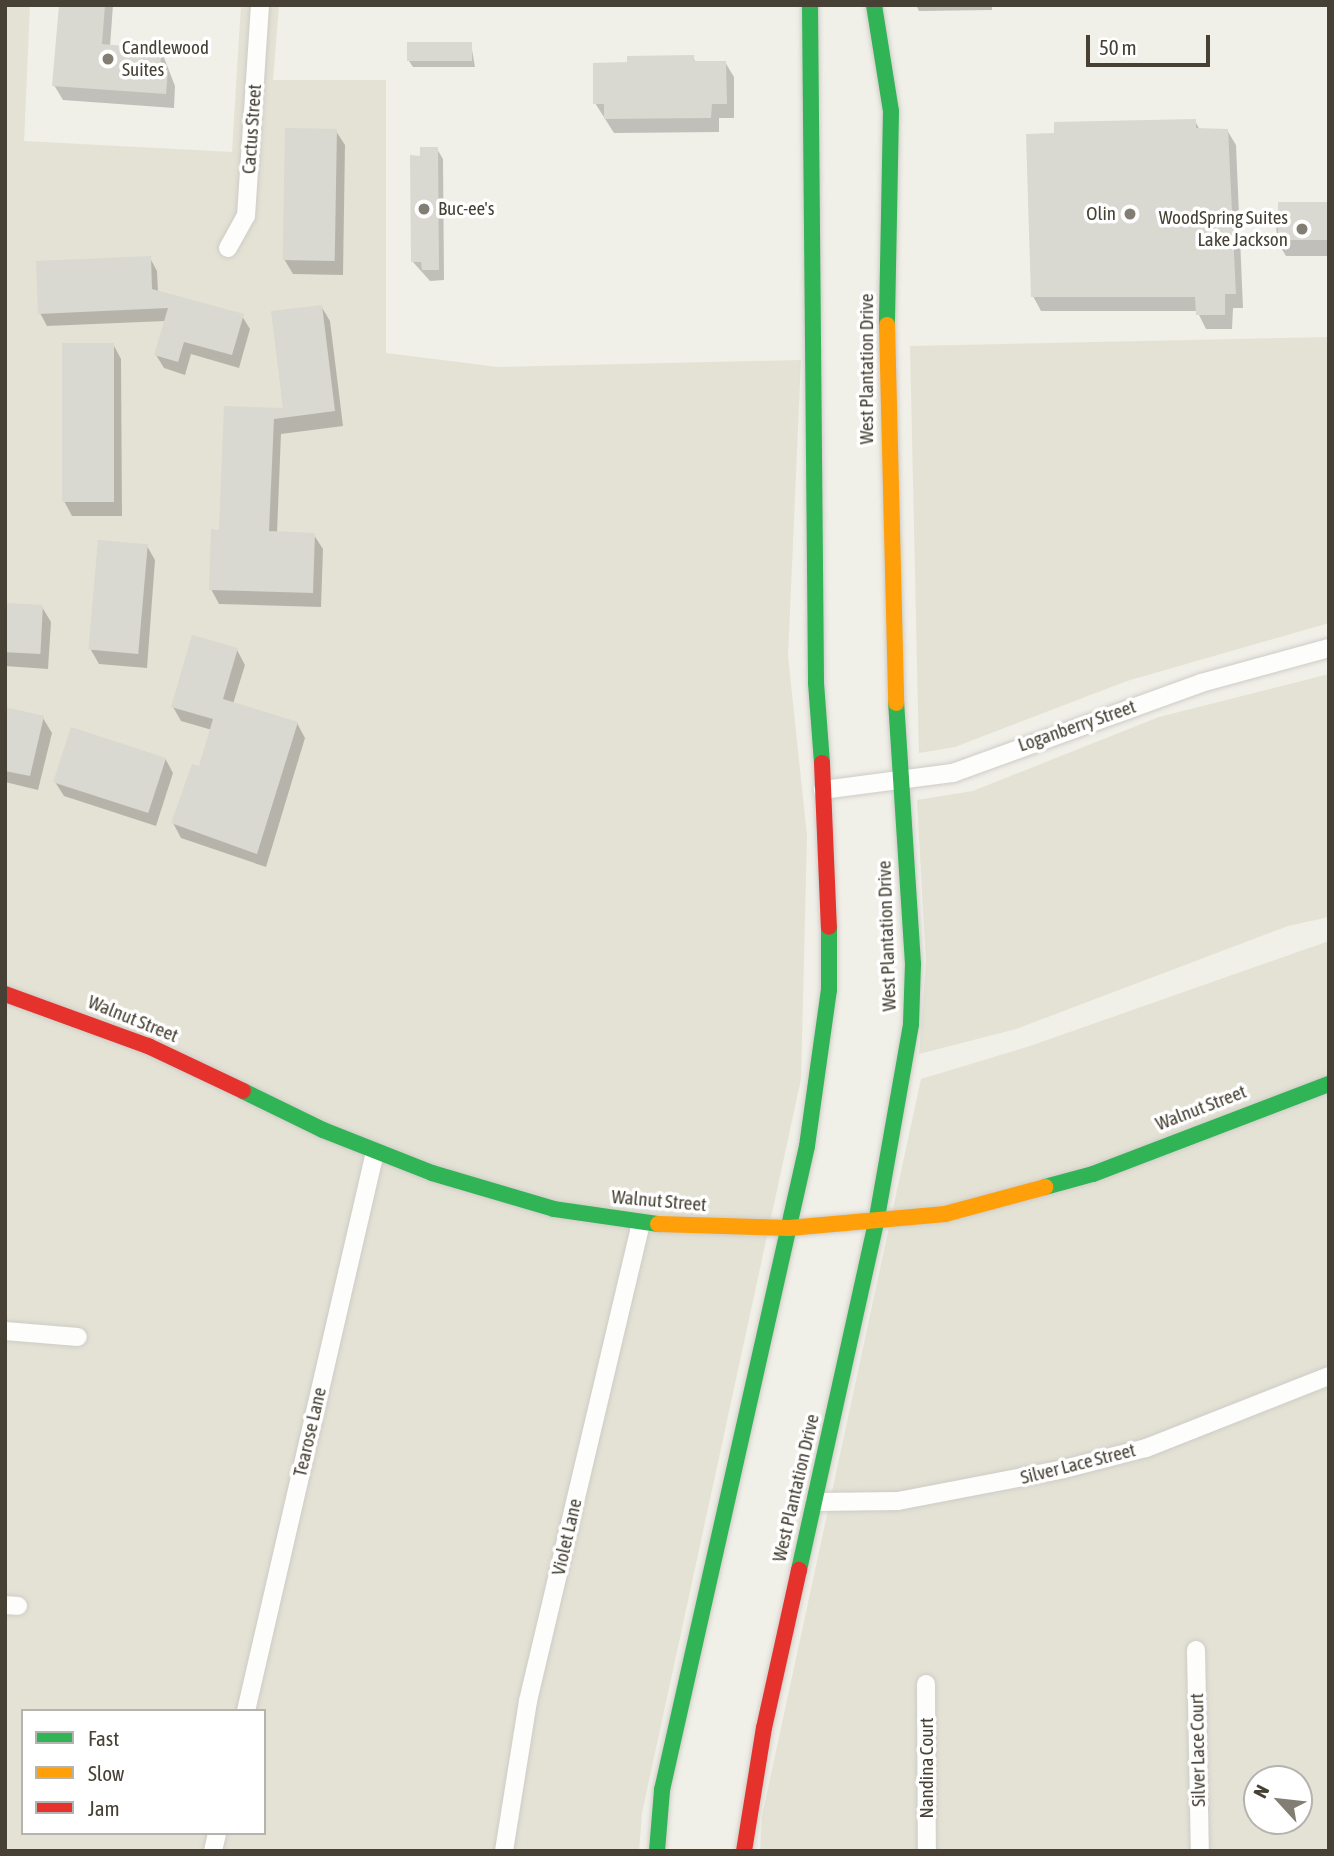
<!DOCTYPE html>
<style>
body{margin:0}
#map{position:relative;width:1334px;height:1856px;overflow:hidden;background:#f0efe8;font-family:"Asap Condensed",sans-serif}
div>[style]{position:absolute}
.residential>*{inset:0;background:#e4e2d5}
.shadow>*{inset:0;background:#0003}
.building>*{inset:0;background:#d9d8d1;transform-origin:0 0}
.roads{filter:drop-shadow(0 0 2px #ceccc6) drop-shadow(0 0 2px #ceccc6)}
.street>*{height:18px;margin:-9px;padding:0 9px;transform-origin:9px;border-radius:9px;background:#fdfdfc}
.fast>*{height:16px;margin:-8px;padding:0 8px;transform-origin:8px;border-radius:8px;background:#30b455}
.slow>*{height:16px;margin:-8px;padding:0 8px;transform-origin:8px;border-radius:8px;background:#ff9f0a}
.jam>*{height:16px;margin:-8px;padding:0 8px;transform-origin:8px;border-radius:8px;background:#e5322d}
.dots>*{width:19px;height:19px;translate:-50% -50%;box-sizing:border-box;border:4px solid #fff;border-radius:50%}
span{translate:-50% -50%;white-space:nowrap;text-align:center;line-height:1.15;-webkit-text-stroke:7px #fff;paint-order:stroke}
.poi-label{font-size:19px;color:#464134}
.left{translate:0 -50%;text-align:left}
.right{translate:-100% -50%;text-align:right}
.street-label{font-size:19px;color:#464134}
.frame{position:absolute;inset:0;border:7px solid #464134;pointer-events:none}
.legend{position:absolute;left:21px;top:1709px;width:245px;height:126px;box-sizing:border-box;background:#fff;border:2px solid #b5b3ae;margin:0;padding:9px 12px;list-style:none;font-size:21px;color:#464134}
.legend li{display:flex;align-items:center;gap:14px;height:35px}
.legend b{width:35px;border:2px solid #b5b3ae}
.north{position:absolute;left:1243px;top:1765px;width:70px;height:70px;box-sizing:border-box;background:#fff;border:2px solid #b5b3ae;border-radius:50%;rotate:297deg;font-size:19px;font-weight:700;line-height:28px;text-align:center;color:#464134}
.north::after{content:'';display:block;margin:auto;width:24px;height:32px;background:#827e73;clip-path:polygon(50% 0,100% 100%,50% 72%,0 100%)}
.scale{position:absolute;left:1086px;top:35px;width:124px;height:32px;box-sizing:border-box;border:4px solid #464134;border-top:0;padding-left:9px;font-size:21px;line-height:24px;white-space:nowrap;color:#464134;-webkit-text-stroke:5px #fff;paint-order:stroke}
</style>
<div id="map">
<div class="residential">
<i style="clip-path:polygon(evenodd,5px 5px,30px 5px,24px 141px,232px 152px,241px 5px,279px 5px,273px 80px,386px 80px,386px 353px,498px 367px,801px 360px,788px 656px,807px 836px,801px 1079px,642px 1813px,639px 1851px,5px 1851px,5px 5px,23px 1711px,264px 1711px,264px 1833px,23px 1833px,23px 1711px)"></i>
<i style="clip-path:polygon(1329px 337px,1329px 623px,1127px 681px,955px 747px,919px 753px,910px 346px)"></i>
<i style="clip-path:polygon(1329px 674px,1329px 917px,1288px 926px,1016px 1029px,919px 1054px,926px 962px,917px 800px,973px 791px,1159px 717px)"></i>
<i style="clip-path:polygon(evenodd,1329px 941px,1329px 1851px,760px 1851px,762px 1816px,921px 1079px,1030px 1046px,1329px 941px,1257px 1779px,1299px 1779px,1299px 1821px,1257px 1821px,1257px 1779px)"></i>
</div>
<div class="shadow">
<i style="clip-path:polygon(60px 5px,113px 5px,110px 46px,161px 50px,175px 86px,174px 108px,63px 100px,54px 85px)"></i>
<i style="clip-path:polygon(916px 5px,992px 5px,992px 10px,919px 11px)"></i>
<i style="clip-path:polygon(471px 44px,475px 67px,413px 67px,409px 61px)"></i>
<i style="clip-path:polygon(693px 57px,696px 63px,725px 62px,734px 77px,734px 118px,719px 118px,719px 132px,614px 133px,595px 103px,629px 64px)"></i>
<i style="clip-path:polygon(1195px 121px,1200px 130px,1227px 130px,1236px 145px,1243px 308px,1233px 308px,1232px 329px,1206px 329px,1197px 311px,1041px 311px,1033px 296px)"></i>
<i style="clip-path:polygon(336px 131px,345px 145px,343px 275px,293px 274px,284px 259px)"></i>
<i style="clip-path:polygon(437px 149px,443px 159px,444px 280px,430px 281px,413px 262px,422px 157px)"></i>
<i style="clip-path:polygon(1329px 204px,1329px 256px,1286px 256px,1277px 241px,1276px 220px)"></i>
<i style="clip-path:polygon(150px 258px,157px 271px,158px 292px,242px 316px,250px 329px,239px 368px,191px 354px,185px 375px,164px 368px,156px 355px,166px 321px,47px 326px,40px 313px)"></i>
<i style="clip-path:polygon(321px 306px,330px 321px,343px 426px,281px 434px,277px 533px,314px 535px,323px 549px,321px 607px,219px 604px,211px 589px,221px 532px,226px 408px,285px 410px)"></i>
<i style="clip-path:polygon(113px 344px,121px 359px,122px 516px,72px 516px,64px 501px)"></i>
<i style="clip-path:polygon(147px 546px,155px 560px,147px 668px,99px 664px,91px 650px)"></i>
<i style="clip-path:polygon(5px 605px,42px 607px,51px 622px,48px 669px,5px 666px)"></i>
<i style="clip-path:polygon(237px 650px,245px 665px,233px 704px,297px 723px,305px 738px,266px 867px,181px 838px,173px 823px,200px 768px,212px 730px,181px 721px,173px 707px)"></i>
<i style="clip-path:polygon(5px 709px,43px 718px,52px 733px,38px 790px,5px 782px)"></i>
<i style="clip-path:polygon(165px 758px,173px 773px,156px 826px,64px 796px,55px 782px)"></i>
</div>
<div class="building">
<i style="clip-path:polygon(59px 5px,105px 5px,102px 44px,162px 49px,160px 69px,168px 70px,166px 94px,52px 86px)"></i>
<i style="left:407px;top:42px;width:65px;height:19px"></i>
<i style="clip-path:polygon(694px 55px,694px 61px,726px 61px,727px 104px,712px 104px,711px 118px,604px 119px,604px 104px,593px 104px,593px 63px,627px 62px,627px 56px)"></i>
<i style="clip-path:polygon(1196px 119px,1196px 128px,1228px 129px,1236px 294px,1225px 294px,1225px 315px,1196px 315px,1195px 297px,1031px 297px,1026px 134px,1054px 133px,1054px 122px)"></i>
<i style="left:285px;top:128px;width:52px;height:132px;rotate:1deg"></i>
<i style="clip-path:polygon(420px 147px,438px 147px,439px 270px,422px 270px,421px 262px,411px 262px,410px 155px,420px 156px)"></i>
<i style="left:1329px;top:202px;width:38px;height:51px;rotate:90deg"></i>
<i style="clip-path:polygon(151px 256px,152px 289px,244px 314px,232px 355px,184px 342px,178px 362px,154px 355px,168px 308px,38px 314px,36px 261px)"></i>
<i style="clip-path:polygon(322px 305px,335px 411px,274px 419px,269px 531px,315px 533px,313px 593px,209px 590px,211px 529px,219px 530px,224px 406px,283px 408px,271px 311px)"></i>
<i style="left:62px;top:343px;width:52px;height:159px"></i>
<i style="left:98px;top:540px;width:50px;height:110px;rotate:5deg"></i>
<i style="left:5px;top:603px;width:38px;height:49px;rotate:3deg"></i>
<i style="clip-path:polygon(192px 635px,238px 648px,223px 699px,298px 722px,257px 854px,171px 823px,192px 764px,199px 766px,213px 719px,171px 707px)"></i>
<i style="clip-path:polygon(5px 707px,44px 716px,30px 776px,5px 771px)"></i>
<i style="left:71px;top:727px;width:100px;height:58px;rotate:18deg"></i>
</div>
<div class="roads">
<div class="street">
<i style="left:228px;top:248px;width:37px;rotate:-61deg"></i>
<i style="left:246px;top:216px;width:211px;rotate:-86.2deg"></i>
<i style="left:823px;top:790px;width:131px;rotate:-7.5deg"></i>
<i style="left:953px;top:773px;width:264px;rotate:-19.9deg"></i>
<i style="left:1201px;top:683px;width:133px;rotate:-15.3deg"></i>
<i style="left:5px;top:1331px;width:73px;rotate:4.7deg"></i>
<i style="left:815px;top:1502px;width:83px;rotate:-0.7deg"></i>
<i style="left:898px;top:1501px;width:169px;rotate:-10.9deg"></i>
<i style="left:1064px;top:1469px;width:85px;rotate:-14.4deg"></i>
<i style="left:1146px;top:1448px;width:197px;rotate:-21.5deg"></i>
<i style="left:5px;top:1605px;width:13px;rotate:4deg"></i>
<i style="left:1196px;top:1650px;width:201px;rotate:88.9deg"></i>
<i style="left:926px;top:1684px;width:167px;rotate:89.7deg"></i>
<i style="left:246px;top:1711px;width:574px;rotate:-77.01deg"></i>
<i style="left:213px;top:1851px;width:18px;rotate:-77deg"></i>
<i style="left:504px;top:1851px;width:152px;rotate:-80.9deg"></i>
<i style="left:528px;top:1701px;width:490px;rotate:-76.7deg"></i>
</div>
<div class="fast">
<i style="left:810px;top:5px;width:678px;rotate:89.49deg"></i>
<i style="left:816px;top:683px;width:80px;rotate:85.7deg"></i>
<i style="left:874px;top:5px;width:107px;rotate:80.9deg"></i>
<i style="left:891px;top:111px;width:214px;rotate:91.1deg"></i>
<i style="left:243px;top:1091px;width:89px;rotate:26deg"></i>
<i style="left:323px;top:1130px;width:117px;rotate:21.5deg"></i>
<i style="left:432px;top:1173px;width:127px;rotate:16.4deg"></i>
<i style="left:554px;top:1209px;width:105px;rotate:8.2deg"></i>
<i style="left:1045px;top:1187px;width:50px;rotate:-15.2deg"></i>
<i style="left:1093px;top:1174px;width:253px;rotate:-20.9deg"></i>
<i style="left:799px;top:1570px;width:355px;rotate:-77.5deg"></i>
<i style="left:876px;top:1223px;width:202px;rotate:-80deg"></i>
<i style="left:911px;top:1024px;width:60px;rotate:-88.1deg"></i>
<i style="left:913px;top:964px;width:262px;rotate:-93.7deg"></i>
<i style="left:657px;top:1851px;width:61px;rotate:-85.3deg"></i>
<i style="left:662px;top:1790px;width:660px;rotate:-77.31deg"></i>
<i style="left:807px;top:1146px;width:158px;rotate:-82deg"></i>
<i style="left:829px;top:990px;width:63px;rotate:-90deg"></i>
</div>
<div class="slow">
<i style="left:887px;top:325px;width:378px;rotate:88.6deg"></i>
<i style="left:658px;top:1224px;width:131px;rotate:1.7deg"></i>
<i style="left:789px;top:1228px;width:157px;rotate:-5.1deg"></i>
<i style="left:945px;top:1214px;width:104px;rotate:-15.1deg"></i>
</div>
<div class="jam">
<i style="left:822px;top:763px;width:164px;rotate:87.6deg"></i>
<i style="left:5px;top:994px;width:152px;rotate:20deg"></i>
<i style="left:148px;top:1046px;width:105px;rotate:25.3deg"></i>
<i style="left:744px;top:1851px;width:125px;rotate:-80.8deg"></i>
<i style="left:764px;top:1728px;width:162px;rotate:-77.5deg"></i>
</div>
</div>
<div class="dots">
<i style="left:108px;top:59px;background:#827e73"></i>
<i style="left:424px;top:209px;background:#827e73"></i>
<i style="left:1130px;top:214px;background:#827e73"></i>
<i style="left:1302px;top:229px;background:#827e73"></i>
</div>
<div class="poi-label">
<span class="left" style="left:122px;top:59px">Candlewood<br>Suites</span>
<span class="left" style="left:438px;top:209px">Buc-ee's</span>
<span class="right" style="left:1116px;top:214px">Olin</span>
<span class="right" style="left:1288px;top:229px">WoodSpring Suites<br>Lake Jackson</span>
</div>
<div class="street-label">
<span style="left:252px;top:129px;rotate:-86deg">Cactus Street</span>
<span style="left:867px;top:369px;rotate:-90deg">West Plantation Drive</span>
<span style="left:1077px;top:726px;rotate:-19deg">Loganberry Street</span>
<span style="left:887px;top:936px;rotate:-92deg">West Plantation Drive</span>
<span style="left:133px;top:1019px;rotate:22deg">Walnut Street</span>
<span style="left:1201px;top:1108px;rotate:-21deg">Walnut Street</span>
<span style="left:659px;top:1201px;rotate:5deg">Walnut Street</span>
<span style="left:310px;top:1432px;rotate:-77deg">Tearose Lane</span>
<span style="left:1078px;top:1464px;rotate:-14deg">Silver Lace Street</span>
<span style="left:796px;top:1488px;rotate:-77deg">West Plantation Drive</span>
<span style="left:567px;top:1537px;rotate:-77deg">Violet Lane</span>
<span style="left:1198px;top:1750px;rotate:-91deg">Silver Lace Court</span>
<span style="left:927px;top:1768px;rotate:-90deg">Nandina Court</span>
</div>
<div class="frame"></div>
<ul class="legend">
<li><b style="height:9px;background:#30b455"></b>Fast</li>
<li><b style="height:9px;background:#ff9f0a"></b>Slow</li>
<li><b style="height:9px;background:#e5322d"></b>Jam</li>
</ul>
<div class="north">N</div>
<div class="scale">50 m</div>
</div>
